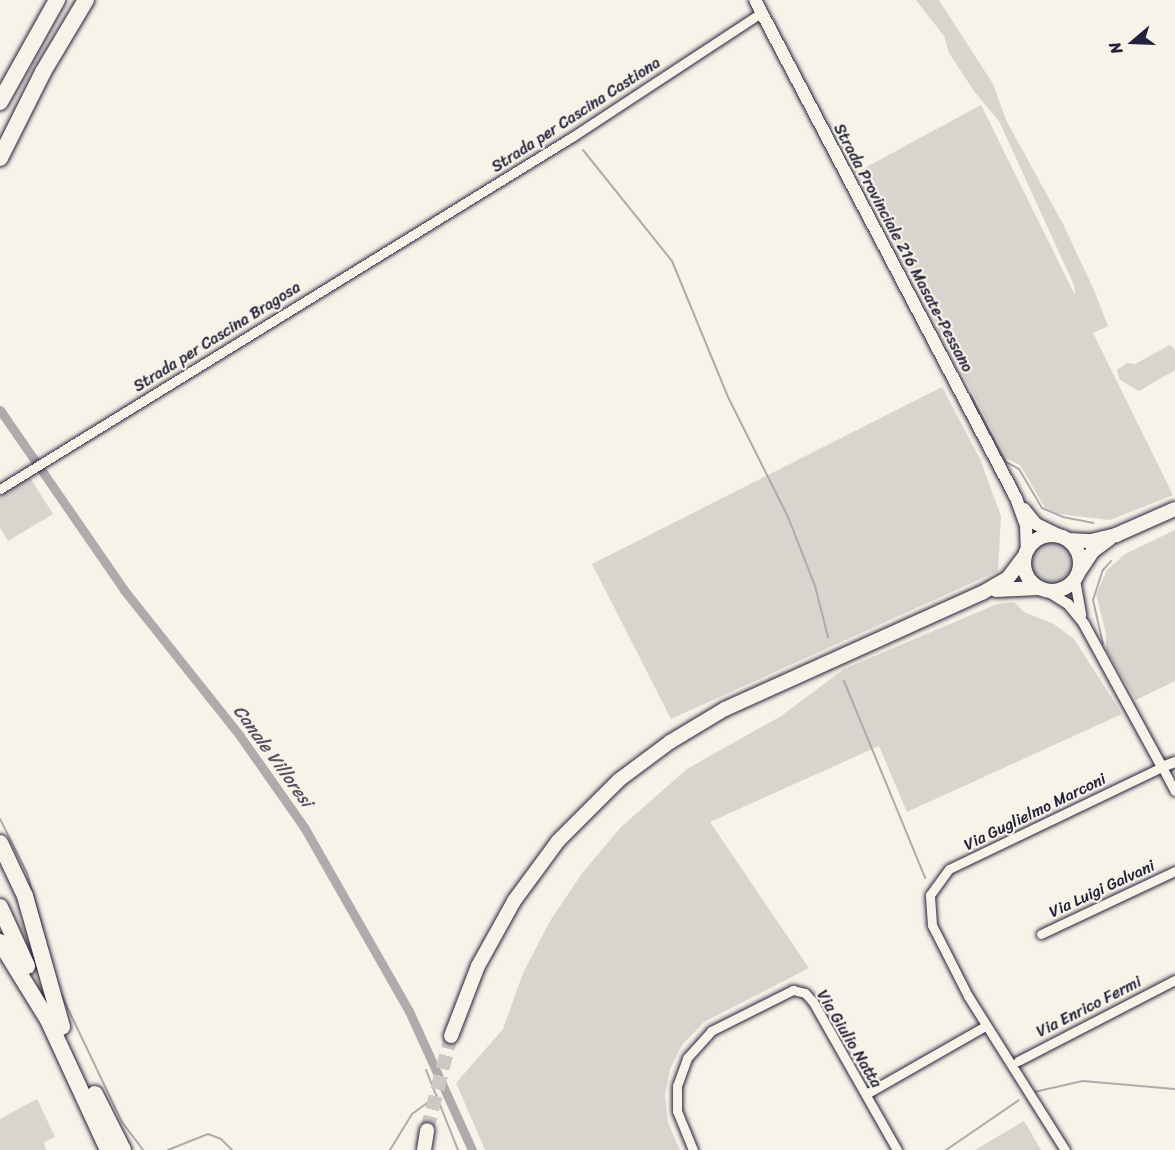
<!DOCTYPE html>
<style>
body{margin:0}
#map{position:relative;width:1175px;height:1150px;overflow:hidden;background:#f7f3e8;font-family:Sriracha,sans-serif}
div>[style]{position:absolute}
.green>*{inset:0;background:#d8d5cf}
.round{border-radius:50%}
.stream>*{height:2px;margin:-1px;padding:0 1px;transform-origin:1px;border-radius:1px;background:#aeabad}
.canal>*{height:9px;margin:-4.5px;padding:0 4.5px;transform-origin:4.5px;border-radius:4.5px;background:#aeabad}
.primary-tunnel>*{height:14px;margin-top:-7px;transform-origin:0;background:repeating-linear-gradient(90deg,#ccc9c5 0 14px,transparent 0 21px)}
.roads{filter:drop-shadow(0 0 2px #22223b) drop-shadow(0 0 2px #22223b)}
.minor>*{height:9px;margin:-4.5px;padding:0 4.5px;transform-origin:4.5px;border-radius:4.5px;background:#f7f3e8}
.tertiary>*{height:10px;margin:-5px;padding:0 5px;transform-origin:5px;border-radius:5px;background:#f7f3e8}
.secondary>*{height:12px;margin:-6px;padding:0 6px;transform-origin:6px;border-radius:6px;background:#f7f3e8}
.primary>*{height:14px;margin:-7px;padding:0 7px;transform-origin:7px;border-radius:7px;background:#f7f3e8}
.primary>.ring{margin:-7px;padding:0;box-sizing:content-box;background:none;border:14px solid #f7f3e8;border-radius:50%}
.motorway>*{height:16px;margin:-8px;padding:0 8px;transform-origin:8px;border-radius:8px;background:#f7f3e8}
span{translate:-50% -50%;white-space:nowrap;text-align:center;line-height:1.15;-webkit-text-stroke:4.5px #f7f3e8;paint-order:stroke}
.street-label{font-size:16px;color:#22223b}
.water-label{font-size:18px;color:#535263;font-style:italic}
.north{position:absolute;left:1103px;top:12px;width:60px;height:60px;-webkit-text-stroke:4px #f7f3e8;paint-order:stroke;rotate:251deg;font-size:16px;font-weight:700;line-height:24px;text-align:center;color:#22223b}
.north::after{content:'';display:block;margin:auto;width:21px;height:27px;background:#22223b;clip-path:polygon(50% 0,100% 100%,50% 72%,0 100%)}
</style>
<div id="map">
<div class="green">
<i style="clip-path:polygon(916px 0,939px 0,993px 84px,1006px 120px,1063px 224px,1094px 290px,1108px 326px,1093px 333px,1173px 495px,1110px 520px,1058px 514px,1045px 508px,1020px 465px,1006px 458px,859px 171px,981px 105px,1075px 295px,1074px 285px,999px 121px,974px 91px,949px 53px,944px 36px)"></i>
<i style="clip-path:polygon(1170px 345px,1175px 350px,1175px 370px,1139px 391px,1120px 380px,1117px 370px,1127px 363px,1135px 364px)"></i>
<i style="clip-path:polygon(942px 387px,980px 459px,1001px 516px,998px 571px,671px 719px,592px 564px)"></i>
<i style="clip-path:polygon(29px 476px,53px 514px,8px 541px,0 528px,0 492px)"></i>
<i style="clip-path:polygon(1175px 530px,1175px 681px,1136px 700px,1106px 650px,1106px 634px,1096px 594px,1107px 570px,1125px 554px)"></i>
<i class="round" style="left:1028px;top:539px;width:48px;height:48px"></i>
<i style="clip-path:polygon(1014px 602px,1024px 612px,1054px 624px,1074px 639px,1122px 714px,907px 812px,879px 746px,710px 822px,809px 968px,704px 1022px,682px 1045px,670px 1069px,665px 1095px,668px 1123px,680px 1150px,485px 1150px,456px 1083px,503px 1029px,523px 973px,550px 921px,583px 872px,621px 827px,687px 769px,781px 716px,844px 669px,997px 604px)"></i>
<i style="clip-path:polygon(37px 1099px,55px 1137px,44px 1142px,46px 1150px,0 1150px,0 1119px)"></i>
<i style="clip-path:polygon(1024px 1121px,1041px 1150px,975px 1150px)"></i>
</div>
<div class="stream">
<i style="left:583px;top:150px;width:142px;rotate:51.3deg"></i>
<i style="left:672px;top:261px;width:149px;rotate:67.6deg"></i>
<i style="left:729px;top:399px;width:132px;rotate:63.4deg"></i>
<i style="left:788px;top:517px;width:74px;rotate:68.6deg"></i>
<i style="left:815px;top:586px;width:53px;rotate:75.7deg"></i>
<i style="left:971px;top:396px;width:75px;rotate:62.1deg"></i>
<i style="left:1006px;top:462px;width:15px;rotate:28deg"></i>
<i style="left:1019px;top:469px;width:45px;rotate:59.5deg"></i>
<i style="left:1042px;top:508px;width:23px;rotate:23deg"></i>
<i style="left:1063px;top:517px;width:31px;rotate:11deg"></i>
<i style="left:1103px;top:644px;width:45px;rotate:-102.8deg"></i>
<i style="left:1093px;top:600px;width:32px;rotate:-72deg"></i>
<i style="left:1103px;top:570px;width:12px;rotate:-48deg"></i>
<i style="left:844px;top:681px;width:213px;rotate:67.6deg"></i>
<i style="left:0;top:819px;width:60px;rotate:63.4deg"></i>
<i style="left:27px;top:873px;width:79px;rotate:74.6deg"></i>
<i style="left:60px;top:992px;width:144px;rotate:64.5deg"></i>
<i style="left:122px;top:1122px;width:35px;rotate:53deg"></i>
<i style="left:426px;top:1070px;width:86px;rotate:68.2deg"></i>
<i style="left:1034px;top:1092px;width:50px;rotate:-12.7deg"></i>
<i style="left:1083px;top:1081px;width:92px;rotate:5deg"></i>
<i style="left:168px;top:1150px;width:43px;rotate:-21.8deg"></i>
<i style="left:208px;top:1134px;width:14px;rotate:21deg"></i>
<i style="left:221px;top:1139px;width:16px;rotate:45deg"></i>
<i style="left:390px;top:1150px;width:42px;rotate:-58.6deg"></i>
<i style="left:412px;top:1114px;width:31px;rotate:-36deg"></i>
<i style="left:946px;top:1150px;width:88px;rotate:-34.4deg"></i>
</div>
<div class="canal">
<i style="left:0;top:410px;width:219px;rotate:55.4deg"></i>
<i style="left:124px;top:590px;width:186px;rotate:51.5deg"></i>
<i style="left:240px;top:736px;width:111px;rotate:54.9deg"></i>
<i style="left:304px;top:827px;width:212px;rotate:60.3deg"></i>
<i style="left:409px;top:1011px;width:153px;rotate:65.6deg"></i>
</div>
<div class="primary-tunnel">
<i style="left:427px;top:1130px;width:97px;rotate:-75.7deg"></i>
</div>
<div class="roads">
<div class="minor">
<i style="left:0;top:489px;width:672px;rotate:-31.61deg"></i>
<i style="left:572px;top:137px;width:226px;rotate:-33.3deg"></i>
<i style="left:1041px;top:934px;width:148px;rotate:-25.2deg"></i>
<i style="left:1018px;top:1061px;width:177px;rotate:-27.3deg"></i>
<i style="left:866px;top:1094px;width:137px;rotate:-29.7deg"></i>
<i style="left:693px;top:1150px;width:42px;rotate:-112.3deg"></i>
<i style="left:677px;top:1111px;width:25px;rotate:-90deg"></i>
<i style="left:677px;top:1086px;width:30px;rotate:-70deg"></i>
<i style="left:687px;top:1058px;width:36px;rotate:-48deg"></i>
<i style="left:711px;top:1031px;width:92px;rotate:-26.6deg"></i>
<i style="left:793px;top:990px;width:12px;rotate:14deg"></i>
<i style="left:805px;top:993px;width:12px;rotate:48deg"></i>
<i style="left:813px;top:1002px;width:170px;rotate:60.4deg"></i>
<i style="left:1065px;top:1150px;width:182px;rotate:-122.2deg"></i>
<i style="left:968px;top:996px;width:80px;rotate:-116.9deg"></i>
<i style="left:932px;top:925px;width:30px;rotate:-94deg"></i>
<i style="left:930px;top:895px;width:32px;rotate:-54deg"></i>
<i style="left:949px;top:869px;width:236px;rotate:-25.6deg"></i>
<i style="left:1162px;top:767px;width:27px;rotate:62deg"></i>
</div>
<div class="tertiary">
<i style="left:1075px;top:580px;width:36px;rotate:80deg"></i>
<i style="left:1047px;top:591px;width:25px;rotate:32deg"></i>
<i style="left:1068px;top:604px;width:26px;rotate:51deg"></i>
<i style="left:1084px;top:624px;width:163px;rotate:61.4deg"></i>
<i style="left:1162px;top:767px;width:14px;rotate:-21deg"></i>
</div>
<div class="secondary">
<i style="left:755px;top:0;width:562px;rotate:62.34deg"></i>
<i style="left:1016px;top:498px;width:30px;rotate:70deg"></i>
<i style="left:1026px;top:526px;width:25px;rotate:88deg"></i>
<i style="left:1024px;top:509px;width:19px;rotate:51deg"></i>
<i style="left:1036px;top:524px;width:25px;rotate:26deg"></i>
</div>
<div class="primary">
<i class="ring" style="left:1024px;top:535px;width:42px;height:42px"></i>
<i style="left:1069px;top:540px;width:22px;rotate:3deg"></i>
<i style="left:1091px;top:541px;width:26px;rotate:-13deg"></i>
<i style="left:1116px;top:535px;width:64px;rotate:-23.8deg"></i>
<i style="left:1080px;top:570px;width:23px;rotate:-56deg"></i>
<i style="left:1093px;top:551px;width:20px;rotate:-37deg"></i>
<i style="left:996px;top:590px;width:42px;rotate:-2.7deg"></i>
<i style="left:451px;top:1036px;width:75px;rotate:-68.9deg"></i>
<i style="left:478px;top:966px;width:74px;rotate:-61deg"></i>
<i style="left:514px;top:901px;width:74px;rotate:-53.7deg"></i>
<i style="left:558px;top:841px;width:86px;rotate:-45deg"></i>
<i style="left:619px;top:780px;width:64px;rotate:-36.7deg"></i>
<i style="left:670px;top:742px;width:64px;rotate:-31deg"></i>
<i style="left:725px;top:709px;width:282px;rotate:-24.3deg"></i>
<i style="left:982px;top:593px;width:30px;rotate:-30deg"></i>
<i style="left:1008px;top:578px;width:26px;rotate:-53deg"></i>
<i style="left:424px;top:1150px;width:20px;rotate:-81deg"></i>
</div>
<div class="motorway">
<i style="left:0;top:102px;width:117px;rotate:-60.8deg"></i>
<i style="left:0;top:158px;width:96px;rotate:-63.4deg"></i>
<i style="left:43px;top:72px;width:84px;rotate:-59.2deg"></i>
<i style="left:0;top:843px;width:59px;rotate:64.7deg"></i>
<i style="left:25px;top:896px;width:136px;rotate:74.2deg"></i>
<i style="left:0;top:907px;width:65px;rotate:65.4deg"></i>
<i style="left:0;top:942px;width:92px;rotate:58.4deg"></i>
<i style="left:48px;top:1020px;width:143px;rotate:65.2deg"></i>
<i style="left:95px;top:1094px;width:63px;rotate:63.4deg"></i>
</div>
</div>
<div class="street-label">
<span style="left:576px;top:115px;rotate:-33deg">Strada per Cascina Castiona</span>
<span style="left:903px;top:248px;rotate:62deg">Strada Provinciale 216 Masate-Pessano</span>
<span style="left:217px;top:337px;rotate:-32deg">Strada per Cascina Bragosa</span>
<span style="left:1035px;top:812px;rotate:-26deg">Via Guglielmo Marconi</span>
<span style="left:1102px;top:889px;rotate:-25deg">Via Luigi Galvani</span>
<span style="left:1089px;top:1007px;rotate:-27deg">Via Enrico Fermi</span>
<span style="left:849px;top:1039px;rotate:59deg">Via Giulio Natta</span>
</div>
<div class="water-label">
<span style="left:273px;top:756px;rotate:54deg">Canale Villoresi</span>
</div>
<div class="north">N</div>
</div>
